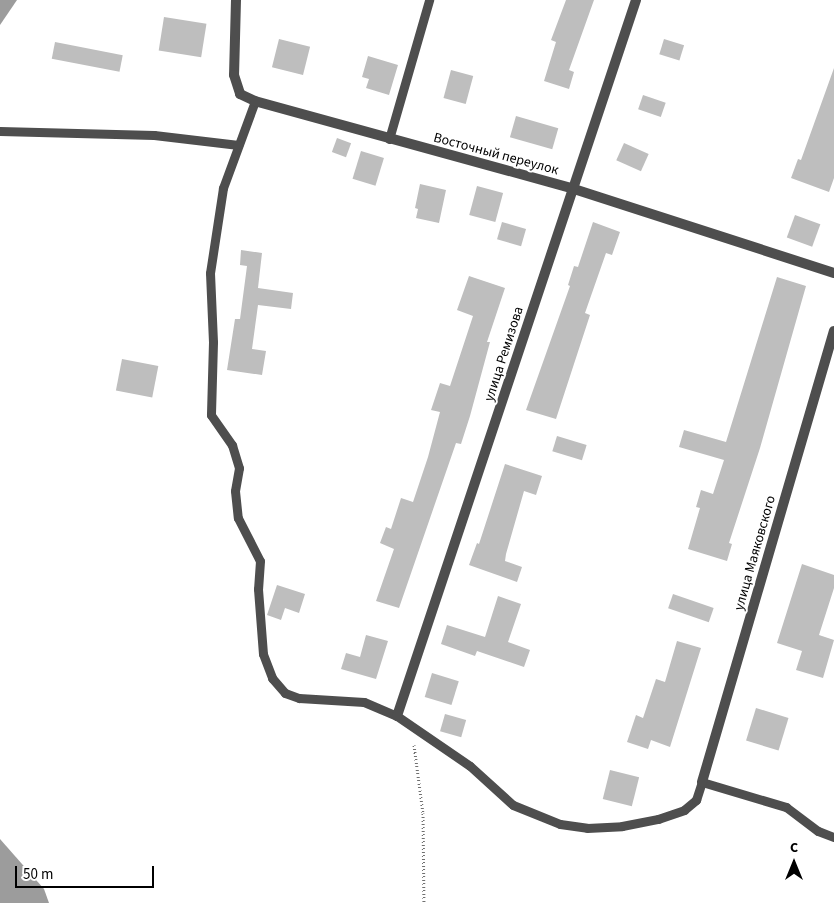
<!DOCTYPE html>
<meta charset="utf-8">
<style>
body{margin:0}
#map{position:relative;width:834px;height:903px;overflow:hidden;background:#fff;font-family:"Source Sans 3",sans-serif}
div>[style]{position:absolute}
.water>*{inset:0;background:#9c9c9c}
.building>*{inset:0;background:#bebebe;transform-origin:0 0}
.path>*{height:3px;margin-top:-1.5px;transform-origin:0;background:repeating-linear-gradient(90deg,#707070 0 1px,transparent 0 3.5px)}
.service>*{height:9px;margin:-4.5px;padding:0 4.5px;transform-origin:4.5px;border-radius:4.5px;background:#4e4e4e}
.minor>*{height:10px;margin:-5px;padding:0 5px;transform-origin:5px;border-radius:5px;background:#4e4e4e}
span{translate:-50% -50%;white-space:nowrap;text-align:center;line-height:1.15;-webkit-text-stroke:4px #fff;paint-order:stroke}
.street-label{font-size:14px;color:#000}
.north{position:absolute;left:769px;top:838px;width:50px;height:50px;-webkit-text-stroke:4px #fff;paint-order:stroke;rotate:0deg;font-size:14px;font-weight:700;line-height:20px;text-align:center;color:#000}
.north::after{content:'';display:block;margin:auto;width:18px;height:22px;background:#000;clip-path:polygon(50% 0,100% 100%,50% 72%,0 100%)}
.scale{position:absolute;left:15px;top:866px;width:139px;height:22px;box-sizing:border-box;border:2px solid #000;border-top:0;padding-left:6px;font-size:15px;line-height:18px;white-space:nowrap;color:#000;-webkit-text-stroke:4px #fff;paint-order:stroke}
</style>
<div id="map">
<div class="water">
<i style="clip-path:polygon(0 0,17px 0,0 25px)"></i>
<i style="clip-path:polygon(0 839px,44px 889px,49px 903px,0 903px)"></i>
</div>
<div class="building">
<i style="clip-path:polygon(566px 0,594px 0,569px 70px,574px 72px,569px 89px,544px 81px,556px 42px,551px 40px)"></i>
<i style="left:164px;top:17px;width:43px;height:34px;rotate:9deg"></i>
<i style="left:279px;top:39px;width:32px;height:29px;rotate:14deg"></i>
<i style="left:664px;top:39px;width:21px;height:16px;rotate:17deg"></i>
<i style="left:55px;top:42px;width:69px;height:17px;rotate:11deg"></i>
<i style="clip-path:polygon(368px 56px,398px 65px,389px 95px,366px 88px,369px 79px,362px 77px)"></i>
<i style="clip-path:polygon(834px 68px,834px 178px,829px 192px,791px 178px,798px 159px,801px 160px)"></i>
<i style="left:451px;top:70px;width:23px;height:29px;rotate:15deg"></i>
<i style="left:643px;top:95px;width:24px;height:15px;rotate:19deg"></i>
<i style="left:516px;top:116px;width:44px;height:22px;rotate:16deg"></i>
<i style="left:337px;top:138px;width:15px;height:15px;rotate:20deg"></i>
<i style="left:624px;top:143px;width:27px;height:19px;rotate:24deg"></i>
<i style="left:361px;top:151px;width:24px;height:29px;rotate:17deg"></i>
<i style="clip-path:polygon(420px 184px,446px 190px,439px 223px,416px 218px,418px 209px,415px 208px)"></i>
<i style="left:477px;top:186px;width:27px;height:30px;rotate:15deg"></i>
<i style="left:795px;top:215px;width:27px;height:24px;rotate:20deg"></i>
<i style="left:502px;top:222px;width:25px;height:18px;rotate:16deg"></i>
<i style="clip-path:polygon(593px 222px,620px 232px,612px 255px,606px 253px,585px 313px,590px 315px,556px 419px,526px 410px,570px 286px,568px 285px,574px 266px,578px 267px)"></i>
<i style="clip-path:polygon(241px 250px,262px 253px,258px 288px,293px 293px,291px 309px,258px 305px,252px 349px,266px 351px,262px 375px,227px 370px,235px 319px,240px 319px,247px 266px,240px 265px)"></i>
<i style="clip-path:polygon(469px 276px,505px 288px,487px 342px,490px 342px,470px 416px,461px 444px,456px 443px,399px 608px,376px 601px,394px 549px,380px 543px,386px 527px,391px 529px,401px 498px,413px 502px,428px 457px,440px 412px,431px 410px,440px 383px,450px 386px,473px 316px,457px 310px)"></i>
<i style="clip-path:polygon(777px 277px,806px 286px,760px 448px,729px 543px,732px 544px,727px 561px,688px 549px,700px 508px,696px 507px,701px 490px,713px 494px,724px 460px,679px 447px,684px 430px,726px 442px)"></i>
<i style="left:122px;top:359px;width:37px;height:32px;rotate:11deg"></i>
<i style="left:557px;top:436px;width:31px;height:16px;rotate:17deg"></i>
<i style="clip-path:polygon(505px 464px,542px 476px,536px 495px,524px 491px,506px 554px,505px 561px,522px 567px,517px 582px,469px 565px,477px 543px,479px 544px)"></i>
<i style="clip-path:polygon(802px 564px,834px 575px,834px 588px,819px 635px,834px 640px,823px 678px,796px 670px,802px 651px,777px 643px)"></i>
<i style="clip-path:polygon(277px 585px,305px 594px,299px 613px,285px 608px,281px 620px,267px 615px)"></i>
<i style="left:673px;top:594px;width:43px;height:15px;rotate:19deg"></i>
<i style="clip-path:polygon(498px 596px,521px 604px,508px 642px,530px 650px,524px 667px,477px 651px,475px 656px,441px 644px,447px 625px,485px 637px)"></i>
<i style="clip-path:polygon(366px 635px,388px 641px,376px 679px,341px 669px,346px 653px,360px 657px)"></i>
<i style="clip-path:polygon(677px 641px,701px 648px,670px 747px,651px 740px,648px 749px,627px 742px,636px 715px,643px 718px,656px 679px,665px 682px)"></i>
<i style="left:432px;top:673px;width:28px;height:25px;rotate:17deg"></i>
<i style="left:756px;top:708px;width:34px;height:34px;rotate:17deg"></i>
<i style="left:445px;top:714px;width:22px;height:18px;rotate:16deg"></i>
<i style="left:610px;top:770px;width:30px;height:30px;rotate:14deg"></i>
</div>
<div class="path">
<i style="left:414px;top:745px;width:69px;rotate:82.5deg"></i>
<i style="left:423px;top:813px;width:90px;rotate:89.4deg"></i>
</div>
<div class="service">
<i style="left:255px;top:101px;width:93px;rotate:110.2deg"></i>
<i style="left:223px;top:188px;width:86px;rotate:98.7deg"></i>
<i style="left:210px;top:273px;width:69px;rotate:87.5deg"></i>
<i style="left:213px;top:342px;width:73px;rotate:91.6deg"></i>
<i style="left:211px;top:415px;width:37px;rotate:55deg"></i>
<i style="left:232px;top:445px;width:24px;rotate:73deg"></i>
<i style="left:239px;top:468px;width:23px;rotate:100deg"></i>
<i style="left:235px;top:491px;width:27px;rotate:84deg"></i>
<i style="left:238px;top:518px;width:48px;rotate:62.9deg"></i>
<i style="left:260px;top:561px;width:28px;rotate:94deg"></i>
<i style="left:258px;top:589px;width:65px;rotate:85.6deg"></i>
<i style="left:263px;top:654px;width:26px;rotate:69deg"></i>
<i style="left:272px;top:678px;width:20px;rotate:49deg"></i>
<i style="left:285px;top:693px;width:15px;rotate:20deg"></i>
<i style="left:299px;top:698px;width:65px;rotate:3.5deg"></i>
<i style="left:364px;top:702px;width:36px;rotate:23deg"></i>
<i style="left:397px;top:716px;width:88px;rotate:34.4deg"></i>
<i style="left:470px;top:766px;width:58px;rotate:42.2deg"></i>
<i style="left:513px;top:805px;width:51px;rotate:22deg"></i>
<i style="left:560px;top:824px;width:27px;rotate:8deg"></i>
<i style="left:587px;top:828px;width:35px;rotate:-3deg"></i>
<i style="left:622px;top:826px;width:37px;rotate:-11deg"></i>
<i style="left:658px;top:819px;width:28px;rotate:-19deg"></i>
<i style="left:684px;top:810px;width:16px;rotate:-40deg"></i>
<i style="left:696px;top:800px;width:19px;rotate:-72deg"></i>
<i style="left:702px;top:782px;width:88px;rotate:16.6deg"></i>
<i style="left:786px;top:807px;width:40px;rotate:37deg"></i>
<i style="left:818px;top:831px;width:17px;rotate:21deg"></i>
<i style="left:0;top:131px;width:154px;rotate:1.5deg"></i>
<i style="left:154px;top:135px;width:85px;rotate:6.8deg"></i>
<i style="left:389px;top:139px;width:145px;rotate:-73.9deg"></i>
</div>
<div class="minor">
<i style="left:236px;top:0;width:75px;rotate:91.5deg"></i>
<i style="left:234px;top:75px;width:20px;rotate:72deg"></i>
<i style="left:240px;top:94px;width:17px;rotate:25deg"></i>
<i style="left:255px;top:101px;width:331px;rotate:15.4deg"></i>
<i style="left:574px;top:189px;width:273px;rotate:17.9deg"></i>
<i style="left:397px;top:716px;width:755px;rotate:-71.54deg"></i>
<i style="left:702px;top:782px;width:470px;rotate:-73.7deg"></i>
</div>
<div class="street-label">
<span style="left:496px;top:154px;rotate:15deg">Восточный переулок</span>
<span style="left:504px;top:354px;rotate:-72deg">улица Ремизова</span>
<span style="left:755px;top:553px;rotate:-74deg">улица Маяковского</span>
</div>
<div class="north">С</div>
<div class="scale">50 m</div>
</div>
